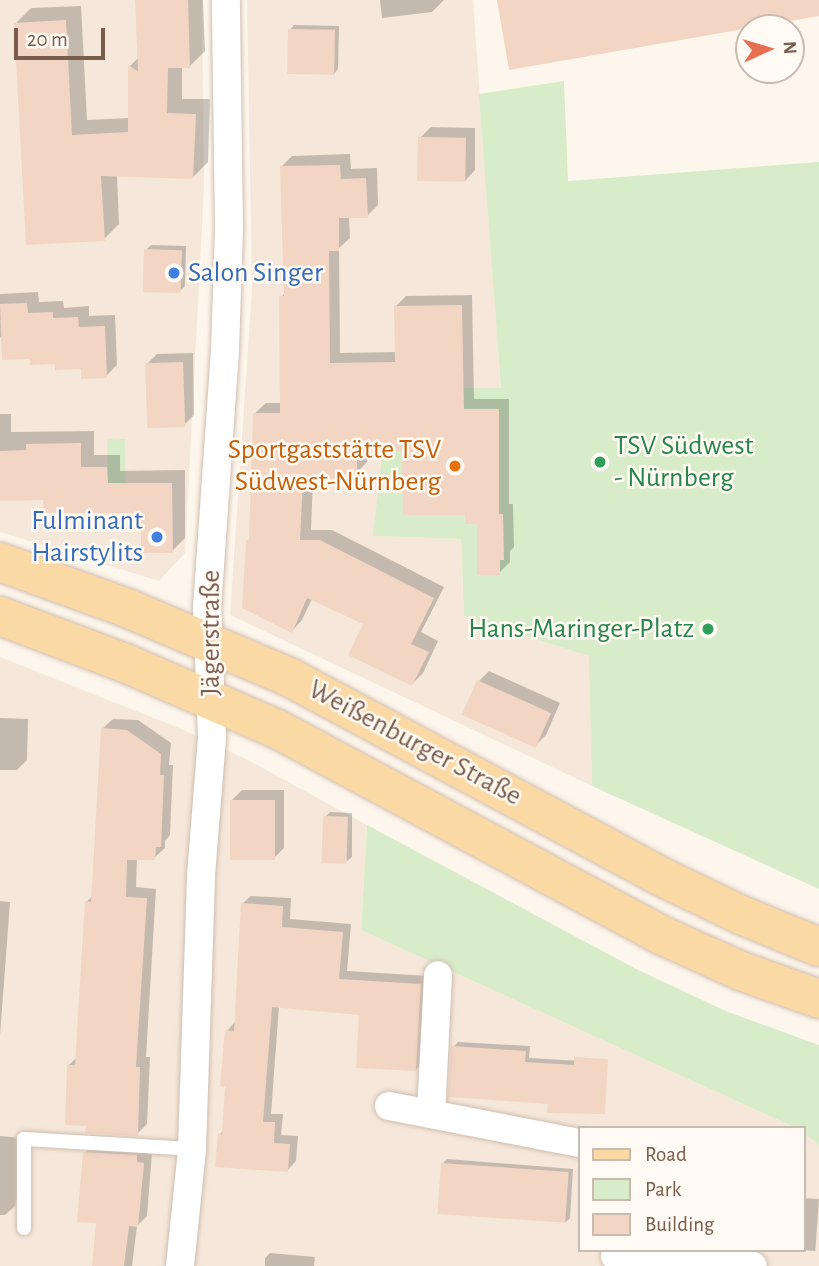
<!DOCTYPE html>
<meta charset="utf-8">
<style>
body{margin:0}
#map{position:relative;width:819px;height:1266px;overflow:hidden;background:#fdf6ec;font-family:"Alegreya Sans",sans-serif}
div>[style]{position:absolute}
.residential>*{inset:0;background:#f5e8da}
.green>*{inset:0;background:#d8ecc9;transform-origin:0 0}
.shadow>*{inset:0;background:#0003;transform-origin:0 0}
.building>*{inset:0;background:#f3d5c3;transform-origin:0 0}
.roads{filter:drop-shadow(0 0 2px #d1beb0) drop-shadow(0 0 2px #d1beb0)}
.service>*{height:14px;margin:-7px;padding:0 7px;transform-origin:7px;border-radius:7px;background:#fff}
.minor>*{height:28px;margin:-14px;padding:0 14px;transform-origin:14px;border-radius:14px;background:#fff}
.primary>*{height:38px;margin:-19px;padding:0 19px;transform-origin:19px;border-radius:19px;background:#fbd9a5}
.dots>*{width:19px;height:19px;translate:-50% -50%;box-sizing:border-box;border:4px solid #fffaf3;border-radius:50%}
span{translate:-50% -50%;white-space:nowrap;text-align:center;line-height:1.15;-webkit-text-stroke:5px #fffaf3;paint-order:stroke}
.shop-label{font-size:28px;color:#366cbe}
.left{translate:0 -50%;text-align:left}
.right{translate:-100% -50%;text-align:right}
.leisure-label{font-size:28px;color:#27864d}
.food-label{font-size:28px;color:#c56008}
.street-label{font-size:28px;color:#7a5c4d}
.legend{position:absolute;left:578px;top:1126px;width:228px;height:126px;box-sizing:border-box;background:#fffaf3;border:2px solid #cabbb1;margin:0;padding:9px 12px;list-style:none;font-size:21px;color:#7a5c4d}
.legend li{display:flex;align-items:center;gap:14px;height:35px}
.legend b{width:35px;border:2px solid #cabbb1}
.north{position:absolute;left:735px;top:14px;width:70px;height:70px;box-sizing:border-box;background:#fffaf3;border:2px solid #cabbb1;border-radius:50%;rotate:86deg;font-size:19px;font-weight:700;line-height:28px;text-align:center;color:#7a5c4d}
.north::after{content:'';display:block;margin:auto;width:24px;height:32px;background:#e76f51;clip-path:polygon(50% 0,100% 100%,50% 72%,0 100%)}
.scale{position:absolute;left:14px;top:28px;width:91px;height:32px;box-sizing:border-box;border:4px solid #7a5c4d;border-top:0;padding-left:9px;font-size:21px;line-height:24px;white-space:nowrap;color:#7a5c4d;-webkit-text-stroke:5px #fffaf3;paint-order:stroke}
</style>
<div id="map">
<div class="residential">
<i style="clip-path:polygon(0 0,202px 0,204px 188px,185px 553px,159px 581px,0 532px)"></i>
<i style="clip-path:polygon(247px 0,473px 0,501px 388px,374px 536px,461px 539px,464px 616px,590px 656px,592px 786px,230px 615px,252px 289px)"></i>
<i style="clip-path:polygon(0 657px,179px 728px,246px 759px,367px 825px,361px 930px,796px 1128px,579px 1128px,579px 1250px,803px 1250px,803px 1133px,819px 1145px,819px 1266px,0 1266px)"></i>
</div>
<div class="green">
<i style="clip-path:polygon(564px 81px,568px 181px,819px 162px,819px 889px,592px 786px,589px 656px,464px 616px,461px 539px,373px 536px,390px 388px,501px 388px,479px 94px)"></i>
<i style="left:125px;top:439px;width:58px;height:18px;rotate:89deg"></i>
<i style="clip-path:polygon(367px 825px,638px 970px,728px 1012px,819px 1045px,819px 1145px,803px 1133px,803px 1128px,796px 1128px,361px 930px)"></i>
</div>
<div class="shadow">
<i style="clip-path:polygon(137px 0,203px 0,205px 51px,190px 66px,182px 66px,182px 99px,210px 99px,208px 162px,193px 177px,117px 175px,119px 224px,104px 239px,16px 23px,31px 8px,81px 6px,87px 120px,130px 118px,130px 66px,139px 57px)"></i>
<i style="clip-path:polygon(380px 0,444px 0,432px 12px,382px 18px)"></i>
<i style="clip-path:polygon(294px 25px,339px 26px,338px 69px,334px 74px,290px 30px)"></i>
<i style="clip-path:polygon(431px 127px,475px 128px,475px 170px,465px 181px,420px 138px)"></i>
<i style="clip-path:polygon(350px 154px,351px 169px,377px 168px,378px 205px,367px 216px,349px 216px,350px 238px,339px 248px,340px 353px,396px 352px,395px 307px,406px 296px,472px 295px,474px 399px,509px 399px,509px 504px,513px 504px,514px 547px,510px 551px,510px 562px,499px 573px,478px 522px,404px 449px,367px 448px,367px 462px,356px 473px,342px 473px,335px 480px,313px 479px,311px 530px,332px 530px,444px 587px,421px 632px,438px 641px,423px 673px,412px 684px,366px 623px,312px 599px,302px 620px,292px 631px,247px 541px,251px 538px,255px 413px,266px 403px,282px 403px,281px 297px,286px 292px,281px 167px,292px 156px)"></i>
<i style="clip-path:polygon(151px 245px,186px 246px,185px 286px,180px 291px,146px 250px)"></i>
<i style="clip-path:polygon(38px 292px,39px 302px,63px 301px,64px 308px,89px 306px,89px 316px,115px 315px,117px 365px,106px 376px,82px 367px,31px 357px,0 337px,0 294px)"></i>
<i style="clip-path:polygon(193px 353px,194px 415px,184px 425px,147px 364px,157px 354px)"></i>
<i style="clip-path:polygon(0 414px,11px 414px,11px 432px,94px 431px,94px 455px,120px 455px,120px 471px,185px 470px,185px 538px,172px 551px,142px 511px,45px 499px,0 499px)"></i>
<i style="clip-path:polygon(489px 671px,560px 703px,546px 735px,536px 745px,479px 681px)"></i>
<i style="clip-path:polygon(0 718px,28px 719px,27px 760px,17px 770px,0 770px)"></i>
<i style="clip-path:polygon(113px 719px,138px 720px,171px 743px,169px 765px,173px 765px,170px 835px,165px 841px,165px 848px,154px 858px,137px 858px,136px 887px,156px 889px,146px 1057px,150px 1057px,147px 1124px,137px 1134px,88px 1124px,68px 1066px,77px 1057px,86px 902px,93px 896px,102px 729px)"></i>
<i style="clip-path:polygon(242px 790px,284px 790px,284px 848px,273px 859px,232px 800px)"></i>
<i style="clip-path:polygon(330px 812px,352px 813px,352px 857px,347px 861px,325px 817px)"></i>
<i style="clip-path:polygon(251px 896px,291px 898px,290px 919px,351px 924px,347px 971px,429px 976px,424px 1061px,416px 1070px,361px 1013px,279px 1006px,271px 1114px,283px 1114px,281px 1135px,298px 1136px,296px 1161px,288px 1170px,219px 1135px,224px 1130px,227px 1031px,235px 1022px,242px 904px)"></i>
<i style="clip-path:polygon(0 901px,10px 902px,0 1036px)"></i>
<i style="clip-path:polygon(458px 1042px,530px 1046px,529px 1058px,580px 1061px,550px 1102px,453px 1047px)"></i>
<i style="clip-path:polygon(0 1136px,22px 1138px,16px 1205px,5px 1215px,0 1215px)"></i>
<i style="clip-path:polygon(95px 1143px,152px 1153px,147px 1216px,137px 1226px,132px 1266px,93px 1266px,98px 1222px,85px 1153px)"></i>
<i style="clip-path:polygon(447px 1159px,573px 1169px,570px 1218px,566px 1222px,443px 1163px)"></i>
<i style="left:803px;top:1198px;width:16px;height:52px;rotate:4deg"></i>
<i style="clip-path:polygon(270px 1253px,315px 1257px,314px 1266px,265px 1266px,265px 1258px)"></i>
</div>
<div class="building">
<i style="clip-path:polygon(135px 0,188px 0,190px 68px,168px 68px,167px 113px,196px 114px,193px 179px,101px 176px,105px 241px,26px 245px,14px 23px,66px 20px,72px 135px,128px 132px,128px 65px,138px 71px)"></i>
<i style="clip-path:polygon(497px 0,819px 0,819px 16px,509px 70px)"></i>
<i style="left:288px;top:29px;width:47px;height:45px;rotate:1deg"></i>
<i style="left:418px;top:137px;width:48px;height:44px;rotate:1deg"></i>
<i style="clip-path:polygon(340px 165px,341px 179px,366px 178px,368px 218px,339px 218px,339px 251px,329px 251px,330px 363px,395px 362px,394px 306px,462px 305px,464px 409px,499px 409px,499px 514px,503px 514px,504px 560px,500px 560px,500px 575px,477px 575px,477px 524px,465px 524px,465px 515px,403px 515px,402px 451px,357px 449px,357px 475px,336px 474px,335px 482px,303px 481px,300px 540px,320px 540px,434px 598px,411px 644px,429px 652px,412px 686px,348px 655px,363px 624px,307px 598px,292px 633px,242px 608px,246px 540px,249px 540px,253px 413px,280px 413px,279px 296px,284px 296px,280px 166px)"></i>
<i style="left:144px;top:249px;width:38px;height:43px;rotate:2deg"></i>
<i style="clip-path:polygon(27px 303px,28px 313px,53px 312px,53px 318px,78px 317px,79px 327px,105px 326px,107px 378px,81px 379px,81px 369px,55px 370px,55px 364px,30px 365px,30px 359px,2px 360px,0 304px)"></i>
<i style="left:183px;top:362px;width:65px;height:38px;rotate:88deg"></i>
<i style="clip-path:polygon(81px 443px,81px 467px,107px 467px,108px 483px,172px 483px,173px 553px,141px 553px,141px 513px,43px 513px,43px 500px,0 501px,0 451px,26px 450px,26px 444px)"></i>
<i style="left:477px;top:680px;width:81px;height:38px;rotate:24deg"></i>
<i style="clip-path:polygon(101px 728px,127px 730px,161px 754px,160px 775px,164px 775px,161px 847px,156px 847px,155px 860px,127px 860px,126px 897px,147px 898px,136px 1067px,140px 1067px,138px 1136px,85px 1133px,86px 1126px,65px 1125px,67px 1065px,75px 1065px,85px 901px,91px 902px)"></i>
<i style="left:230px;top:800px;width:45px;height:60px"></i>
<i style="left:323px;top:816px;width:25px;height:47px;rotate:2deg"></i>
<i style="clip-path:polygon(241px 903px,283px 906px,282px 927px,343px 932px,339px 979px,421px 984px,416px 1071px,356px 1068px,359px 1015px,272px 1007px,263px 1122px,275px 1122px,274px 1143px,290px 1144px,288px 1172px,215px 1167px,218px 1134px,222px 1134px,225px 1087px,220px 1086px,225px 1030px,234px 1031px)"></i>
<i style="clip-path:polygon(451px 1046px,526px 1051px,525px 1062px,574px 1065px,574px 1057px,608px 1059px,605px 1114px,547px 1113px,548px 1104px,448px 1097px)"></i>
<i style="clip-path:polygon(83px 1152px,137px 1155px,137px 1162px,144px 1163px,138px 1227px,129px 1226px,124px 1266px,92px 1266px,96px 1223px,77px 1222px)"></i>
<i style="left:441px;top:1163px;width:128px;height:51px;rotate:4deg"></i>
</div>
<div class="roads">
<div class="service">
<i style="left:24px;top:1228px;width:89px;rotate:-90deg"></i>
<i style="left:24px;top:1139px;width:168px;rotate:3.4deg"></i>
</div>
<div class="minor">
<i style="left:389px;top:1106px;width:194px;rotate:11deg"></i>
<i style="left:431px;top:1114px;width:139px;rotate:-87.1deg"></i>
<i style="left:615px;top:1256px;width:138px;rotate:4.1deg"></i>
<i style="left:180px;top:1266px;width:118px;rotate:-84.1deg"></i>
<i style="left:192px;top:1149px;width:274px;rotate:-88.1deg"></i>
<i style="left:201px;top:875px;width:138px;rotate:-85.4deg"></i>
<i style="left:212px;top:737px;width:129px;rotate:-92.2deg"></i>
<i style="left:207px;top:608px;width:259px;rotate:-86deg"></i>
<i style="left:225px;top:350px;width:122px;rotate:-88.1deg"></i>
<i style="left:229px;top:228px;width:228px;rotate:-90.8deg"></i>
</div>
<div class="primary">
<i style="left:0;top:562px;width:135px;rotate:19.9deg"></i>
<i style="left:127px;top:608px;width:178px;rotate:23.1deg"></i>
<i style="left:291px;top:678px;width:421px;rotate:28.2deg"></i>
<i style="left:662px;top:877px;width:88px;rotate:25.7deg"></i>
<i style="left:741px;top:915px;width:84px;rotate:22.3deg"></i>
<i style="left:0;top:616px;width:134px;rotate:20.6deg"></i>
<i style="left:125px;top:663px;width:166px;rotate:23.5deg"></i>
<i style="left:277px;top:729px;width:436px;rotate:28.2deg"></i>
<i style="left:661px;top:935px;width:88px;rotate:24.2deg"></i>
<i style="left:741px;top:971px;width:83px;rotate:19.7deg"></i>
</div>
</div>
<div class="dots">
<i style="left:174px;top:273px;background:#3f7fe0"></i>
<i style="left:600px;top:462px;background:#2e9e5b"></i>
<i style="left:455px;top:466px;background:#e8710a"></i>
<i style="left:157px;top:537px;background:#3f7fe0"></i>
<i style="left:708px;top:629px;background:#2e9e5b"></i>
</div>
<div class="shop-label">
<span class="left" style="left:188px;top:273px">Salon Singer</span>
<span class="right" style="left:143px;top:537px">Fulminant<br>Hairstylits</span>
</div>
<div class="leisure-label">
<span class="left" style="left:614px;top:462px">TSV Südwest<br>- Nürnberg</span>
<span class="right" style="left:694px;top:629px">Hans-Maringer-Platz</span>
</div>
<div class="food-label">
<span class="right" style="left:441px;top:466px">Sportgaststätte TSV<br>Südwest-Nürnberg</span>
</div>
<div class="street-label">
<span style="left:211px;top:633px;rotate:-90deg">Jägerstraße</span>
<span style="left:415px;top:743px;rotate:28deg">Weißenburger Straße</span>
</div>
<ul class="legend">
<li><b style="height:9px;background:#fbd9a5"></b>Road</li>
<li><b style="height:19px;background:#d8ecc9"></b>Park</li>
<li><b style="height:19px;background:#f3d5c3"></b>Building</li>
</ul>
<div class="north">N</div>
<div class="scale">20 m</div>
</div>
